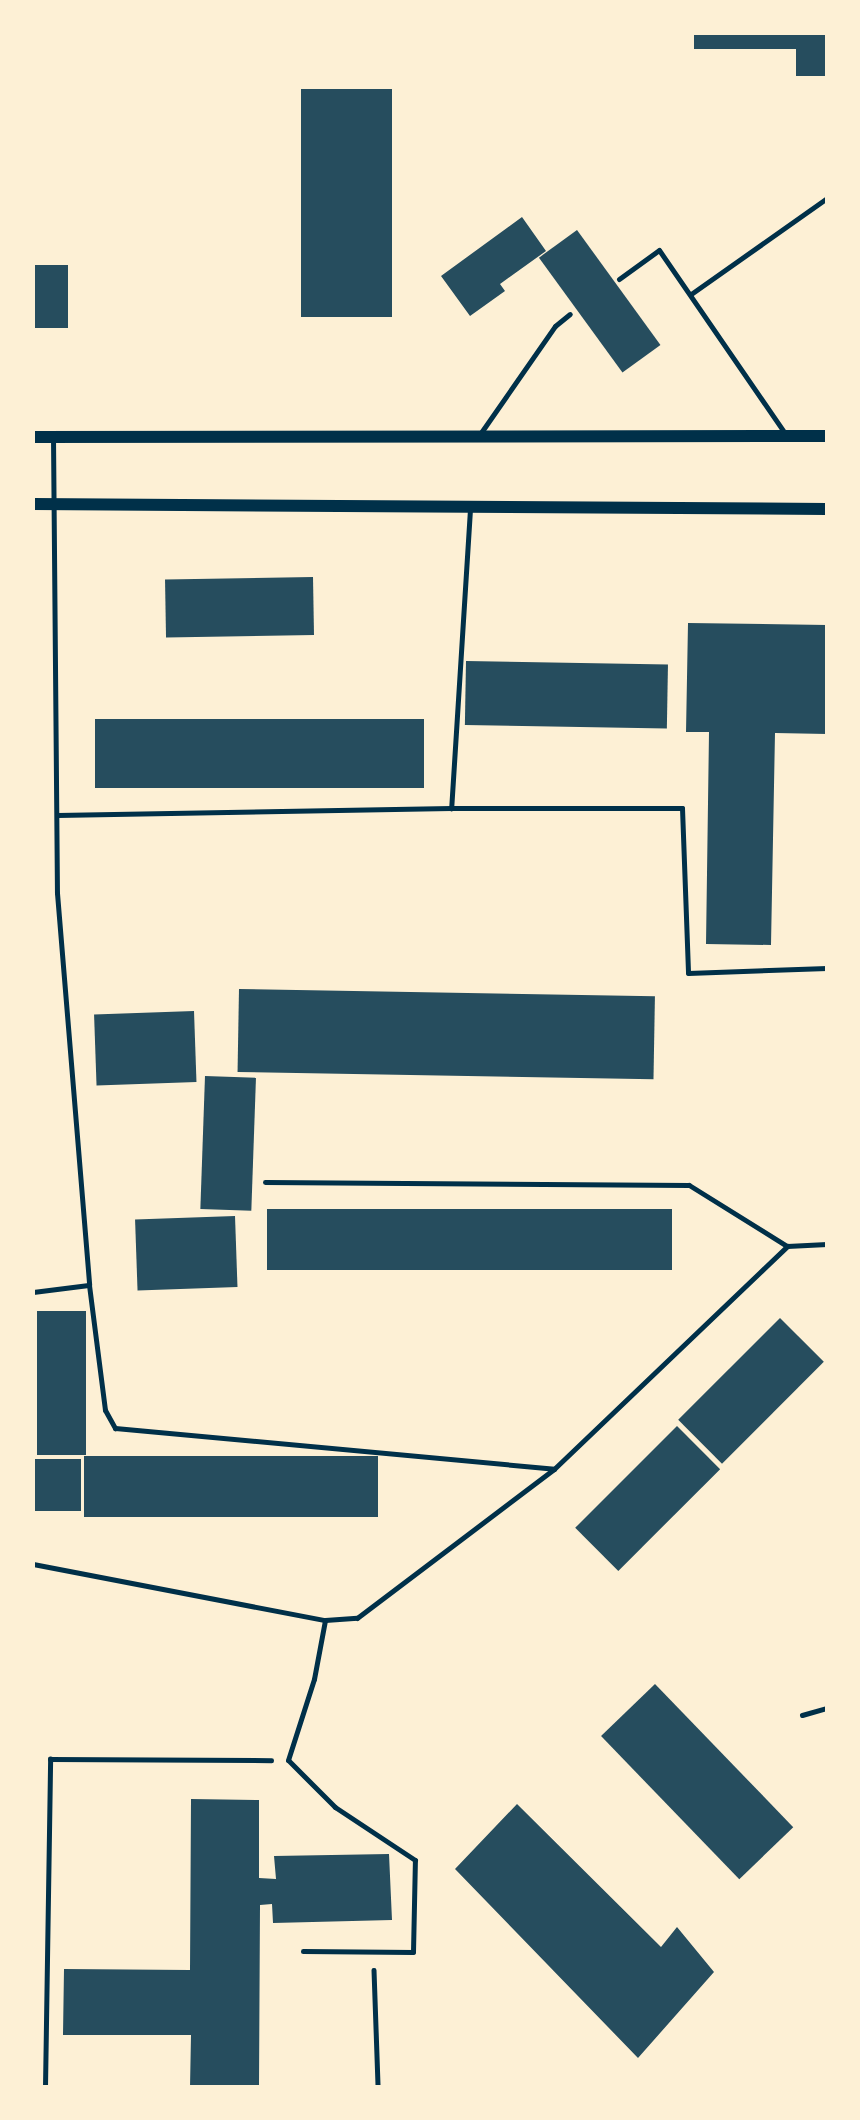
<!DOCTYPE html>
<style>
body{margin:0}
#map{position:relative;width:860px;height:2120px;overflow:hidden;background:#fdf0d5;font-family:Helvetica,sans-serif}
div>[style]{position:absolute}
.building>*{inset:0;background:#264d5e;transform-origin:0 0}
.path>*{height:4.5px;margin:-2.25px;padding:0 2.25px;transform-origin:2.25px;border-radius:2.25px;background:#003049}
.service>*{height:5px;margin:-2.5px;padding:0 2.5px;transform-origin:2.5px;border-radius:2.5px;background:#003049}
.tertiary>*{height:12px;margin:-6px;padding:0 6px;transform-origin:6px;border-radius:6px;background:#003049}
span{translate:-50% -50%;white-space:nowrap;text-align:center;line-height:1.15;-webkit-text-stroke:7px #fdf0d5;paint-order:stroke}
.frame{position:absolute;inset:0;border:35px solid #fdf0d5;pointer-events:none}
</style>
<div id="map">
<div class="building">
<i style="clip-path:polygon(694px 33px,827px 33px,827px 76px,796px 76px,796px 49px,694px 49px)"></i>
<i style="left:301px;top:89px;width:91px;height:228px"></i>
<i style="clip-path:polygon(522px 217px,546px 251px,500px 284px,505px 291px,470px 316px,441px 276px)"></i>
<i style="left:577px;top:230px;width:142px;height:47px;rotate:54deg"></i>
<i style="left:33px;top:265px;width:35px;height:63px"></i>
<i style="left:313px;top:577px;width:58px;height:148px;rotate:89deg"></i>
<i style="clip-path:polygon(688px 623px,827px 625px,827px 734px,775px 733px,771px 945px,706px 944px,709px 732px,686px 732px)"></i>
<i style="left:466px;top:661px;width:202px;height:64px;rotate:1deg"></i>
<i style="left:95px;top:719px;width:329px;height:69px"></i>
<i style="left:239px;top:989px;width:416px;height:83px;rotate:1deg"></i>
<i style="left:194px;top:1011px;width:71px;height:100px;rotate:88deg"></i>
<i style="left:205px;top:1076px;width:51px;height:133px;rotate:2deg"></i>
<i style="left:267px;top:1209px;width:405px;height:61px"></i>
<i style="left:235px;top:1216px;width:71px;height:100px;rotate:88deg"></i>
<i style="left:37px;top:1311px;width:49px;height:144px"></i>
<i style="left:780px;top:1318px;width:62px;height:144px;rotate:45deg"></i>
<i style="left:677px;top:1426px;width:61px;height:144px;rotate:45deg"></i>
<i style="left:378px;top:1456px;width:61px;height:294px;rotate:90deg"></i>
<i style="left:33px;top:1459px;width:48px;height:52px"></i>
<i style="left:655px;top:1684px;width:199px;height:75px;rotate:46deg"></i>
<i style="clip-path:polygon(191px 1799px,259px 1800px,259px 1878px,276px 1879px,274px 1856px,389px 1854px,392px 1920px,273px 1923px,272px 1904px,260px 1905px,259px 2086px,190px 2087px,191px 2035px,63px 2035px,64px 1969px,190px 1970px)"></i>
<i style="clip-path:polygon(517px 1804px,661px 1947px,677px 1927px,714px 1972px,638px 2058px,455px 1869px)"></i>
</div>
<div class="path">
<i style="left:374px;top:1970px;width:117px;rotate:88deg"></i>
<i style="left:45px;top:2087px;width:328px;rotate:-89.1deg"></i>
<i style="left:50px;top:1759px;width:221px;rotate:0.3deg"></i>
</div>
<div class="service">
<i style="left:619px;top:279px;width:49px;rotate:-35.9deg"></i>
<i style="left:659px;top:250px;width:224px;rotate:55.5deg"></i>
<i style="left:691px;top:294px;width:166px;rotate:-35.2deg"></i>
<i style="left:480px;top:434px;width:131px;rotate:-55.2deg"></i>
<i style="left:555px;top:326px;width:19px;rotate:-39deg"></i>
<i style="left:53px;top:437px;width:456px;rotate:89.5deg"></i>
<i style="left:57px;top:893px;width:393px;rotate:85.3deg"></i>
<i style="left:470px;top:509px;width:300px;rotate:93.6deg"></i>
<i style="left:451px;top:808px;width:231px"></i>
<i style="left:682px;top:808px;width:165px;rotate:87.9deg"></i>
<i style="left:688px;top:973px;width:139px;rotate:-2.1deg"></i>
<i style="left:57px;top:815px;width:394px;rotate:-1deg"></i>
<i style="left:265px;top:1182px;width:424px;rotate:0.4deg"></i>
<i style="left:689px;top:1185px;width:115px;rotate:31.9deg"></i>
<i style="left:33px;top:1292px;width:56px;rotate:-7.1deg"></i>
<i style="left:89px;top:1285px;width:126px;rotate:82.7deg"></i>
<i style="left:105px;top:1410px;width:21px;rotate:61deg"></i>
<i style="left:115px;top:1428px;width:441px;rotate:5.3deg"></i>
<i style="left:33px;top:1564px;width:297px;rotate:10.9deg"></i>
<i style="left:325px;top:1620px;width:32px;rotate:-4deg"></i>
<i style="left:357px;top:1618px;width:247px;rotate:-37.1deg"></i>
<i style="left:554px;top:1469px;width:323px;rotate:-43.7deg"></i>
<i style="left:787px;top:1246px;width:40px;rotate:-2.9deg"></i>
<i style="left:802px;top:1715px;width:26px;rotate:-16deg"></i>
<i style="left:303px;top:1951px;width:110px;rotate:0.5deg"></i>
<i style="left:413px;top:1952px;width:92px;rotate:-88.8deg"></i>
<i style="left:415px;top:1860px;width:96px;rotate:-146.5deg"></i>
<i style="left:335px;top:1807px;width:66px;rotate:-135deg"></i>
<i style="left:288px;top:1760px;width:85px;rotate:-72.2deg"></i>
<i style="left:314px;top:1679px;width:60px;rotate:-79.4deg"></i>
</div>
<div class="tertiary">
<i style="left:33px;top:437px;width:794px;rotate:-0.07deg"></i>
<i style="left:33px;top:504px;width:794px;rotate:0.36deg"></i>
</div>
<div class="frame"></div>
</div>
